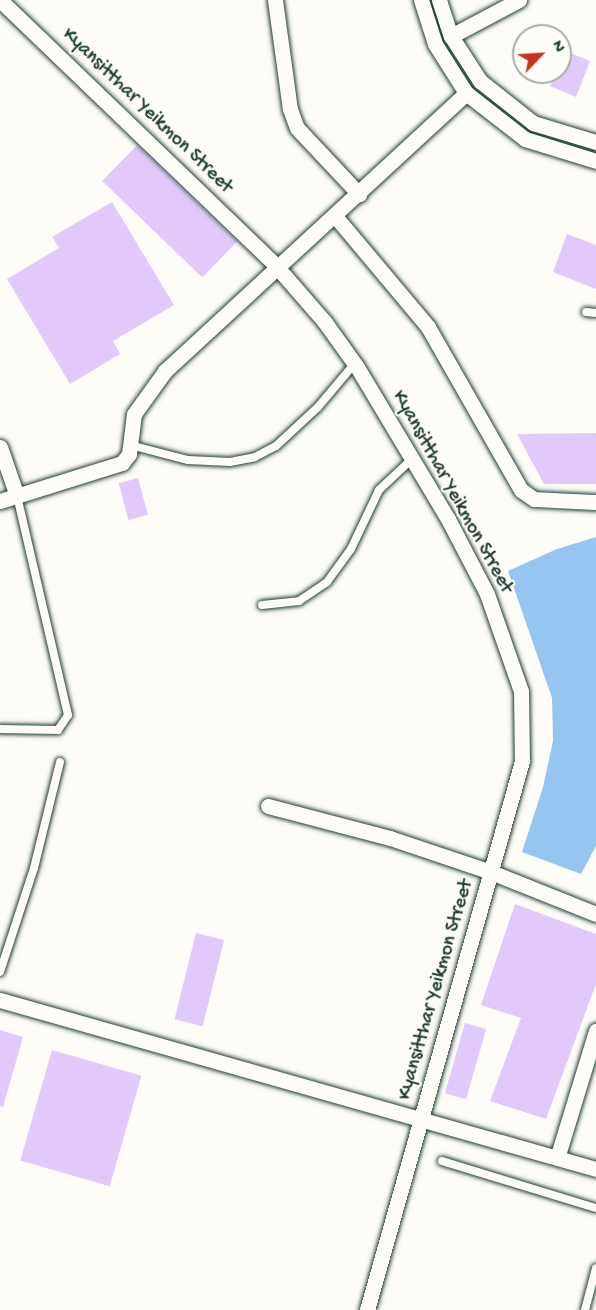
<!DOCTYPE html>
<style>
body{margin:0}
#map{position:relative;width:596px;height:1310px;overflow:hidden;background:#fdfcf7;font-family:"Gochi Hand",sans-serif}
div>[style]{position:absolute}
.water>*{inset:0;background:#95c6f1}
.building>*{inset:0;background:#e1cafb;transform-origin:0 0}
.roads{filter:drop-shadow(0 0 2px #1f3d34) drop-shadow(0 0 2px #1f3d34)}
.lane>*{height:8px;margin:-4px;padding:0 4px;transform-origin:4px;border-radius:4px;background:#fdfcf7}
.street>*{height:15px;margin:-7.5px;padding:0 7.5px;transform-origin:7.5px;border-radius:7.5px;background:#fdfcf7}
span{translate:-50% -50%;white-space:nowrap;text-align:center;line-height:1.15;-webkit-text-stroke:4.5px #fdfcf7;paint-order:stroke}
.street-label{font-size:20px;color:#1f3d34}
.north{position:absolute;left:512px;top:24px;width:60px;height:60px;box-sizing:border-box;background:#fdfcf7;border:2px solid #a4b0a9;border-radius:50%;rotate:65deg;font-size:16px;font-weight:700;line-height:24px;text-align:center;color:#1f3d34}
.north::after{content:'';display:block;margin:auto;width:21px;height:27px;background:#c8321e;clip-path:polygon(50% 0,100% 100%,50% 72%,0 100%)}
</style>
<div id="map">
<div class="water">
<i style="clip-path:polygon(596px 537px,596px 846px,581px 874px,522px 852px,543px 787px,553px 741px,552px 698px,508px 571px,557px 549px)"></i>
</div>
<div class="building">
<i style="clip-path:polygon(565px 51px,590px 61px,576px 97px,550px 86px,556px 72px,560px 72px)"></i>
<i style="left:137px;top:145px;width:139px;height:50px;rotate:44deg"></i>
<i style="clip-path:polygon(112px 202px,174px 305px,113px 341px,120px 354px,70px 384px,7px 279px,59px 248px,52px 237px)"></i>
<i style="clip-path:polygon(567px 234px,596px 245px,596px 289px,553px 272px)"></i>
<i style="clip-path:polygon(596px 433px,596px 484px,544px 484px,517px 434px)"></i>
<i style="left:138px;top:478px;width:38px;height:20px;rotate:75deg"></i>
<i style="clip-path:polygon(515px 904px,596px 934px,596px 984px,546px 1119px,490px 1101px,521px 1018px,481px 1005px)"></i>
<i style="left:196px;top:933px;width:29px;height:89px;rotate:14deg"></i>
<i style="left:465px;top:1023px;width:22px;height:73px;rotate:16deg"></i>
<i style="clip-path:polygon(0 1030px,23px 1037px,3px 1107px,0 1106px)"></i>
<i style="left:52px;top:1050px;width:93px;height:115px;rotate:16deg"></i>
</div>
<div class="roads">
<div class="lane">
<i style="left:586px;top:312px;width:10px;rotate:6deg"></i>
<i style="left:130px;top:445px;width:60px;rotate:14.5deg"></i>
<i style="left:188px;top:460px;width:42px;rotate:2.7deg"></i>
<i style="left:230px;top:462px;width:25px;rotate:-11deg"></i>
<i style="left:255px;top:457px;width:24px;rotate:-28deg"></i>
<i style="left:276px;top:446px;width:57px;rotate:-42.9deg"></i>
<i style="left:318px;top:407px;width:57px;rotate:-49.9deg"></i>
<i style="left:262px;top:605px;width:37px;rotate:-6deg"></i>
<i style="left:299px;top:601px;width:34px;rotate:-34deg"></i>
<i style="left:327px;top:582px;width:41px;rotate:-54deg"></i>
<i style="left:351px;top:549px;width:65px;rotate:-64.6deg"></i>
<i style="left:379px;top:490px;width:45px;rotate:-43.2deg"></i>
<i style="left:0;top:729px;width:58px;rotate:1deg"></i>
<i style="left:58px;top:730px;width:18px;rotate:-56deg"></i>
<i style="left:68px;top:715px;width:225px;rotate:-103.1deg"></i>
<i style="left:0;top:972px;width:109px;rotate:-71.9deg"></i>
<i style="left:34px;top:868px;width:109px;rotate:-76.2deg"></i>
<i style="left:442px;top:1161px;width:161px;rotate:17deg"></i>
<i style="left:585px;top:1310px;width:43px;rotate:-75.3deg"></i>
</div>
<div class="street">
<i style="left:0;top:0;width:385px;rotate:43.9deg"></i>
<i style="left:277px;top:267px;width:72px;rotate:49deg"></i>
<i style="left:324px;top:321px;width:57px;rotate:54.3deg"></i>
<i style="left:357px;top:367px;width:177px;rotate:59.1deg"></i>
<i style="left:448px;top:519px;width:85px;rotate:62.5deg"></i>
<i style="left:487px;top:594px;width:103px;rotate:70.7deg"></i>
<i style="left:521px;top:691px;width:70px;rotate:89.2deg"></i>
<i style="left:522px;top:761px;width:570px;rotate:105.77deg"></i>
<i style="left:275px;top:0;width:110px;rotate:82.2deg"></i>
<i style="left:290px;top:109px;width:20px;rotate:70deg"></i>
<i style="left:297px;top:128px;width:91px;rotate:46.8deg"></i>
<i style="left:421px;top:0;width:46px;rotate:72.3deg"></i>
<i style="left:435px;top:44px;width:58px;rotate:57.7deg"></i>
<i style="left:466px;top:93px;width:75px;rotate:37.9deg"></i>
<i style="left:525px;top:139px;width:74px;rotate:17.2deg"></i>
<i style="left:439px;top:0;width:38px;rotate:72deg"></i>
<i style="left:451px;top:36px;width:54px;rotate:57.2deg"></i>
<i style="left:480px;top:81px;width:68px;rotate:38.4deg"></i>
<i style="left:533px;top:123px;width:66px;rotate:16.8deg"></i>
<i style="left:451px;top:36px;width:77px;rotate:-27.9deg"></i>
<i style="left:335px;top:216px;width:145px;rotate:50deg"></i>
<i style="left:428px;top:327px;width:188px;rotate:60.3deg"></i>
<i style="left:521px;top:490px;width:16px;rotate:35deg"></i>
<i style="left:534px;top:499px;width:62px;rotate:2.8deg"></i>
<i style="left:0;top:447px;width:52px;rotate:70.9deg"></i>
<i style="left:0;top:501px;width:128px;rotate:-17.3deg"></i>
<i style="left:122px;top:463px;width:11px;rotate:-52deg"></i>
<i style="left:129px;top:454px;width:40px;rotate:-82.9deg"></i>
<i style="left:134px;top:414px;width:53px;rotate:-54.2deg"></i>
<i style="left:165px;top:371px;width:410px;rotate:-42.7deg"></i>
<i style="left:268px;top:806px;width:126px;rotate:14.7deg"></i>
<i style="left:390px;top:838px;width:107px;rotate:18.6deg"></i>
<i style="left:491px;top:872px;width:113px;rotate:21.8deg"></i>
<i style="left:0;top:1000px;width:619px;rotate:15.83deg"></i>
<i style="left:558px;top:1155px;width:130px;rotate:-73deg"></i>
</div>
</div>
<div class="street-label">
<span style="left:147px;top:111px;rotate:44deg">Kyansitthar Yeikmon Street</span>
<span style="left:452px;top:492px;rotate:61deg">Kyansitthar Yeikmon Street</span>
<span style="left:436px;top:990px;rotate:-74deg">Kyansitthar Yeikmon Street</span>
</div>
<div class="north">N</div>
</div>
